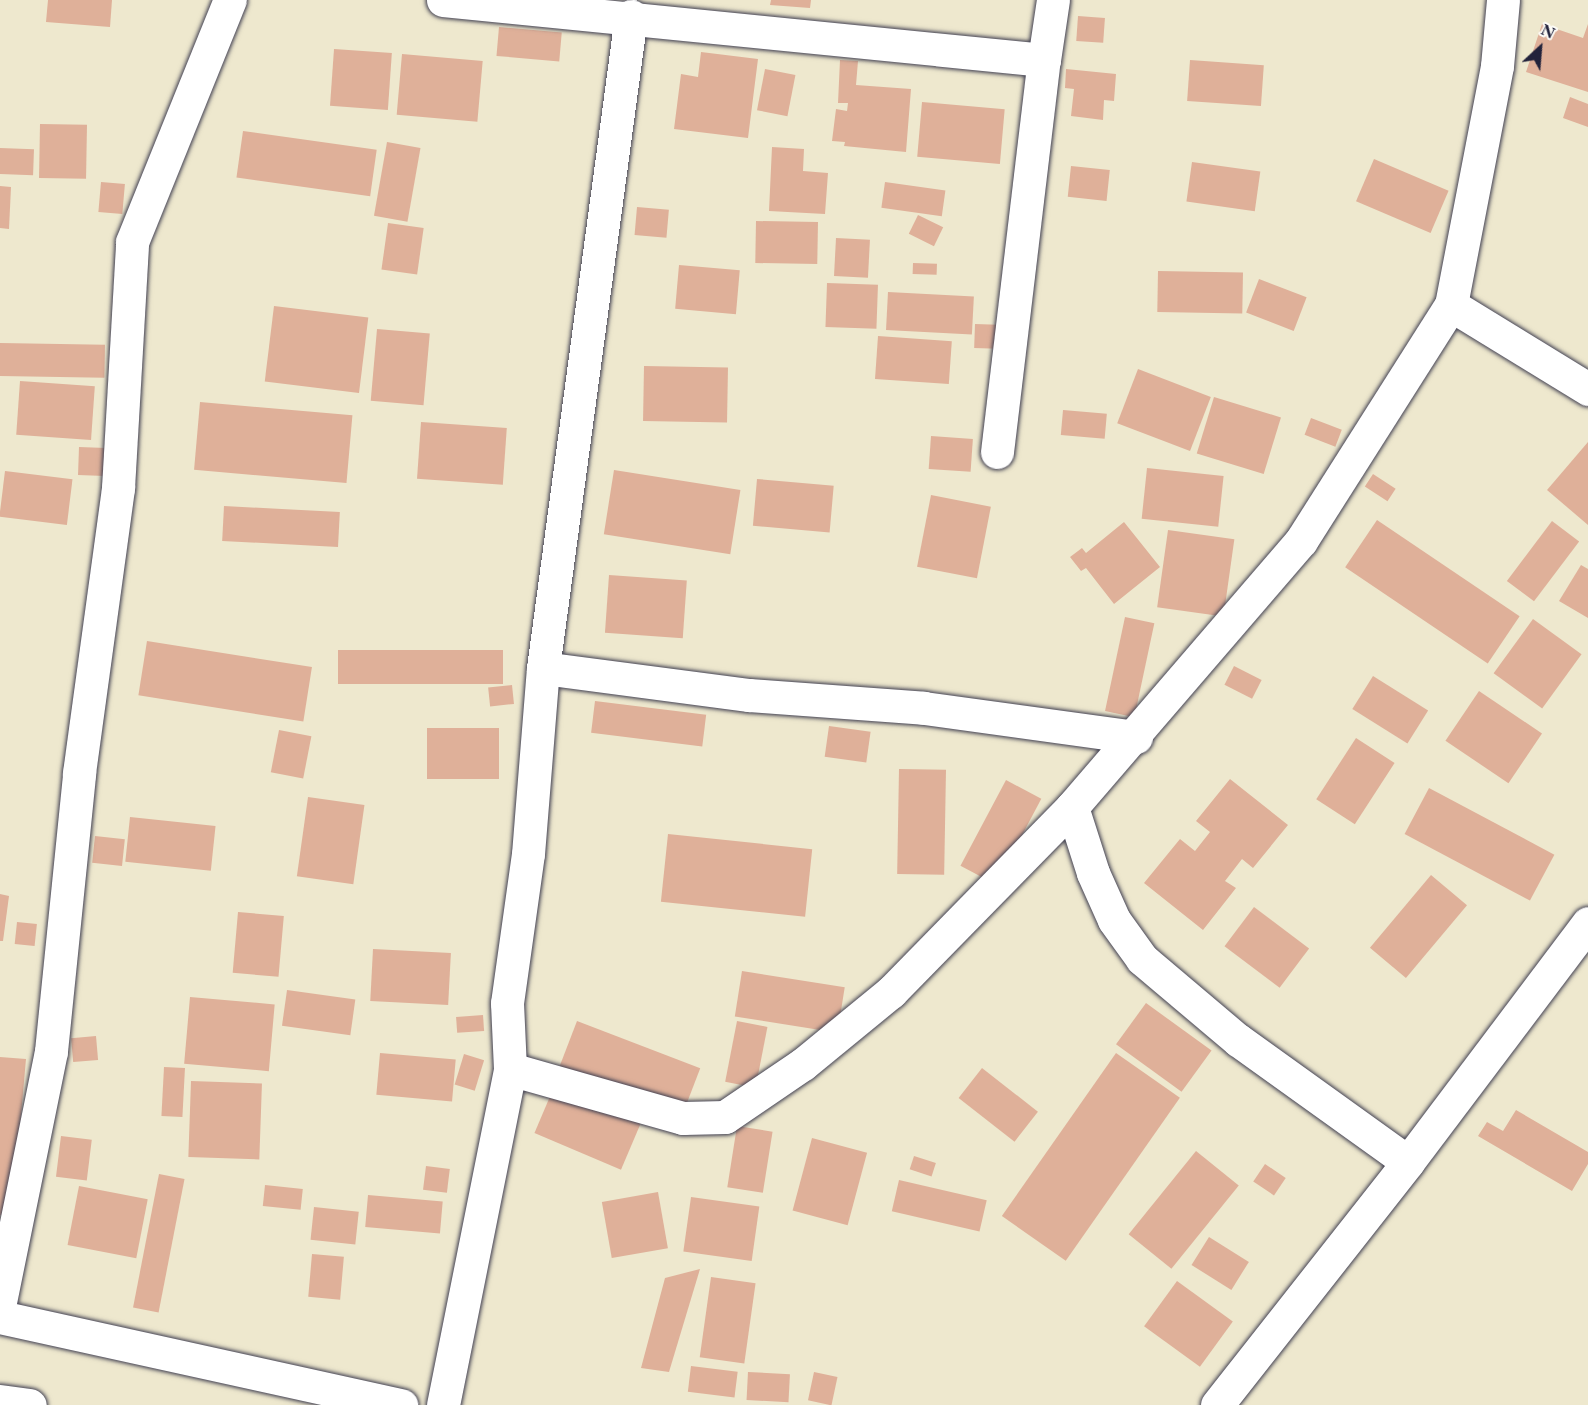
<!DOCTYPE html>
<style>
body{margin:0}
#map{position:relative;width:1588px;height:1405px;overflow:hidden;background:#eee8ce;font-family:"EB Garamond",serif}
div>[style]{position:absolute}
.building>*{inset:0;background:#dfb099;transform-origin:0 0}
.roads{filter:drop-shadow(0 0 2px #414051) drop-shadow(0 0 2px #414051)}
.street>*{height:33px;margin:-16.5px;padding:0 16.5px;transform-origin:16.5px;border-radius:16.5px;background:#fff}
.secondary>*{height:33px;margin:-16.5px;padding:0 16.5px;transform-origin:16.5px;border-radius:16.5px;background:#fff}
span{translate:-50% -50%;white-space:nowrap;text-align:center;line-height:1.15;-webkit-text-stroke:4.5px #fdfcf7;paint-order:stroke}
.north{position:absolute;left:1510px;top:18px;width:60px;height:60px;-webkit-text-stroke:4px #fdfcf7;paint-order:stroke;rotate:26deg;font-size:16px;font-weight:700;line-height:24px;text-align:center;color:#22223b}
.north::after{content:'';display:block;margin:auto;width:21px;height:27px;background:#22223b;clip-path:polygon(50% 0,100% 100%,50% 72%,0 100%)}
</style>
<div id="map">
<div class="building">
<i style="clip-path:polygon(48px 0,112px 0,110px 27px,46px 22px)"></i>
<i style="clip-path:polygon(771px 0,811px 0,810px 8px,770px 5px)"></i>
<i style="left:1078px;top:16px;width:27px;height:25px;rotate:4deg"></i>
<i style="clip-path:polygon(1542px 24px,1583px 38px,1588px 24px,1588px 92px,1526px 72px)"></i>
<i style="left:499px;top:27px;width:63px;height:29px;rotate:5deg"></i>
<i style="left:334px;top:49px;width:58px;height:57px;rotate:4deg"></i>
<i style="clip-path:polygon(701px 52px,758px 59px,748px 138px,674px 129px,681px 74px,698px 77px)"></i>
<i style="left:402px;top:54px;width:81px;height:61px;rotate:5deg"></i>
<i style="clip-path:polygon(840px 60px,858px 61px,856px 85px,911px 89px,906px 152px,844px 146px,845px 142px,832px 141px,836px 109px,847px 111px,848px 103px,838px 103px)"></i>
<i style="left:1190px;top:60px;width:74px;height:41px;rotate:4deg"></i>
<i style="left:765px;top:69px;width:31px;height:42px;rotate:11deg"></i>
<i style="clip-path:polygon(1066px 69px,1116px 74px,1114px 101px,1104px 100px,1103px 120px,1071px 116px,1074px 89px,1065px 88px)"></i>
<i style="clip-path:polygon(1570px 97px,1588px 104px,1588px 127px,1563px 118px)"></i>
<i style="left:922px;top:102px;width:83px;height:55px;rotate:5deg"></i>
<i style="left:40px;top:124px;width:47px;height:54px;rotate:1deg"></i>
<i style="left:243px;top:131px;width:135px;height:47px;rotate:8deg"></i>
<i style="left:387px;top:142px;width:34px;height:75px;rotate:10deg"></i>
<i style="clip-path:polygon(772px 147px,804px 149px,803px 171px,828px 173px,825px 214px,769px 211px)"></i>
<i style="left:0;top:148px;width:34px;height:26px;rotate:2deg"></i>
<i style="left:1374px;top:159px;width:81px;height:46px;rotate:23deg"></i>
<i style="left:1192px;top:162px;width:69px;height:40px;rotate:8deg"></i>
<i style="left:1071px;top:166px;width:39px;height:31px;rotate:6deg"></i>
<i style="left:101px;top:182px;width:24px;height:30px;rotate:5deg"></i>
<i style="left:885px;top:182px;width:61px;height:26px;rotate:8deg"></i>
<i style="clip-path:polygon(0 186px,11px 187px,9px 229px,0 228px)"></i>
<i style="left:637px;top:207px;width:32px;height:28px;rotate:5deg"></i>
<i style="left:918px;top:215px;width:28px;height:21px;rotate:26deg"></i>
<i style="left:756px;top:221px;width:62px;height:42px;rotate:1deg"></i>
<i style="left:388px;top:223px;width:36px;height:47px;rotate:8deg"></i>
<i style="left:836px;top:238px;width:34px;height:38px;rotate:3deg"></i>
<i style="left:913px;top:263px;width:24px;height:11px;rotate:2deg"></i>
<i style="left:679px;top:265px;width:61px;height:44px;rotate:5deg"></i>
<i style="left:1158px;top:271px;width:85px;height:41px;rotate:1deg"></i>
<i style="left:1259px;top:279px;width:51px;height:36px;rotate:21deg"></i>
<i style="left:827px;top:283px;width:51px;height:44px;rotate:2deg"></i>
<i style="left:888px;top:292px;width:86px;height:38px;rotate:3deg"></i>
<i style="left:274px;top:306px;width:95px;height:76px;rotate:7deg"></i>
<i style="left:975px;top:324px;width:23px;height:24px;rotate:2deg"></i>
<i style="left:377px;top:329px;width:53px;height:72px;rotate:5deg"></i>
<i style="left:878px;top:336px;width:74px;height:43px;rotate:4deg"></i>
<i style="left:0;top:343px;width:105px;height:33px;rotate:1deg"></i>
<i style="left:644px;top:366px;width:84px;height:55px;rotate:1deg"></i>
<i style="left:1138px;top:369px;width:78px;height:58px;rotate:21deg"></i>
<i style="left:20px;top:381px;width:75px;height:54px;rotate:4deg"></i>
<i style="left:1214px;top:397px;width:70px;height:59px;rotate:17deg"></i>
<i style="left:200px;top:402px;width:153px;height:68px;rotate:5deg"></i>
<i style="left:1063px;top:410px;width:44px;height:25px;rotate:5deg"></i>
<i style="left:1311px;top:418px;width:33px;height:18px;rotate:21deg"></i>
<i style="left:421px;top:422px;width:86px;height:57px;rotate:4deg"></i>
<i style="left:931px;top:436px;width:42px;height:33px;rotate:4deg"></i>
<i style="clip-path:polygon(1588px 442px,1588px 525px,1547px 490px)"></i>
<i style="left:79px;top:447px;width:27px;height:28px;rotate:2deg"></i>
<i style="left:1147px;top:468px;width:77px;height:51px;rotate:6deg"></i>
<i style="left:614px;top:470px;width:128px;height:65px;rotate:9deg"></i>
<i style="left:5px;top:471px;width:68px;height:46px;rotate:7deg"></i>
<i style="left:1373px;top:474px;width:27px;height:15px;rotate:33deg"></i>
<i style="left:757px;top:479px;width:77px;height:47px;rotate:5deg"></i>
<i style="left:931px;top:495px;width:61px;height:73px;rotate:11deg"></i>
<i style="left:224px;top:506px;width:116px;height:35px;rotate:3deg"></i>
<i style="left:1377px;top:520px;width:172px;height:57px;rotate:34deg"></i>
<i style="left:1552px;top:521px;width:34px;height:75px;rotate:37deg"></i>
<i style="clip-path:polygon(1124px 522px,1160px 567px,1114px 604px,1086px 568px,1081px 571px,1070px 557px,1082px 548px,1086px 553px)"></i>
<i style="left:1168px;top:530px;width:67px;height:78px;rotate:8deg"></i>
<i style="clip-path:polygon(1581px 565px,1588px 569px,1588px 618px,1559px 601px)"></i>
<i style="left:609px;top:575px;width:78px;height:58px;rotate:4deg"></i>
<i style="left:1125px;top:617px;width:30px;height:96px;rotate:12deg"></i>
<i style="left:1533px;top:619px;width:60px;height:67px;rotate:36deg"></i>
<i style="left:147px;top:641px;width:167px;height:55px;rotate:9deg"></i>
<i style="left:338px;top:650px;width:165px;height:34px"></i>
<i style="left:1234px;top:666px;width:31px;height:21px;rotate:27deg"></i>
<i style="left:1373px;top:676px;width:65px;height:39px;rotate:32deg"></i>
<i style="left:512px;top:685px;width:19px;height:24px;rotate:84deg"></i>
<i style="left:1479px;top:691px;width:76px;height:60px;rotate:34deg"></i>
<i style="left:595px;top:701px;width:112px;height:32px;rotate:7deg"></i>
<i style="left:829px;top:726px;width:42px;height:31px;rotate:8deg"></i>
<i style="left:427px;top:728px;width:72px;height:51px"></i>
<i style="left:279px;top:730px;width:33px;height:43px;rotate:11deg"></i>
<i style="left:1356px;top:738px;width:46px;height:73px;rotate:33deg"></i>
<i style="left:899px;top:769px;width:47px;height:105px;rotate:1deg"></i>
<i style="clip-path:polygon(1230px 779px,1288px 825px,1253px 868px,1242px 859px,1225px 881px,1236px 888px,1203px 930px,1144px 883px,1180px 839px,1195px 851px,1210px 832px,1196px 821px)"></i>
<i style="left:1006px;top:780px;width:40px;height:97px;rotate:28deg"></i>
<i style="left:1429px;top:788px;width:142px;height:52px;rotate:28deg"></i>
<i style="left:308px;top:797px;width:57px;height:80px;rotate:8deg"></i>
<i style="left:130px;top:817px;width:86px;height:45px;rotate:6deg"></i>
<i style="left:668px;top:834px;width:145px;height:68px;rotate:6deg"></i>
<i style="left:95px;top:836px;width:30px;height:27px;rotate:6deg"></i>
<i style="left:1431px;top:875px;width:47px;height:95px;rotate:40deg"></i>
<i style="clip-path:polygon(0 894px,9px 896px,3px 941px,0 941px)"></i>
<i style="left:1254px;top:907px;width:69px;height:49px;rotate:37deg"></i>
<i style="left:238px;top:912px;width:46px;height:61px;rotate:5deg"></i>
<i style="left:17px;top:922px;width:20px;height:22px;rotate:6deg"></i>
<i style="left:373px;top:949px;width:78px;height:52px;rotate:3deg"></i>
<i style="left:742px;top:971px;width:104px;height:46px;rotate:9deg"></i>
<i style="left:287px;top:990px;width:69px;height:36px;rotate:8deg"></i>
<i style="left:190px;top:997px;width:85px;height:67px;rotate:5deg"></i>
<i style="left:1146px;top:1003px;width:81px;height:51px;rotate:36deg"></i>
<i style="left:483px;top:1015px;width:16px;height:27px;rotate:86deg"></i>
<i style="left:577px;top:1021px;width:132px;height:49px;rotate:21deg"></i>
<i style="left:737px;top:1021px;width:31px;height:62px;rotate:11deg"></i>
<i style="left:96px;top:1036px;width:24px;height:25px;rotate:85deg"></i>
<i style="left:380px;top:1053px;width:76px;height:42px;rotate:5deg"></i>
<i style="left:1116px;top:1053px;width:78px;height:199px;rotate:35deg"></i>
<i style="left:464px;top:1054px;width:21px;height:32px;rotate:17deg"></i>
<i style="clip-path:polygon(0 1057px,26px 1059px,12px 1216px,0 1215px)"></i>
<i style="left:164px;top:1067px;width:21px;height:49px;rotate:3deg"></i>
<i style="left:982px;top:1068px;width:71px;height:38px;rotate:38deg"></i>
<i style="left:191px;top:1081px;width:71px;height:76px;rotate:2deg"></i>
<i style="left:554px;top:1087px;width:94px;height:50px;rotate:23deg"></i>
<i style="clip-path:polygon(1516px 1110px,1588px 1152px,1588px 1164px,1572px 1191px,1478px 1136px,1487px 1122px,1503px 1131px)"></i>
<i style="left:737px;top:1126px;width:36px;height:62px;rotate:9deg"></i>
<i style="left:61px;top:1136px;width:31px;height:41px;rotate:7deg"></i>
<i style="left:812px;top:1138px;width:57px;height:75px;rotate:15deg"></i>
<i style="left:1196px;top:1151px;width:55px;height:107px;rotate:39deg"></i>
<i style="left:914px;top:1156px;width:23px;height:14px;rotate:18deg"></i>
<i style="left:1265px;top:1164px;width:25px;height:21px;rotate:34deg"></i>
<i style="left:426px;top:1166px;width:24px;height:24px;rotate:7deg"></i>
<i style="left:159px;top:1174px;width:26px;height:136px;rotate:11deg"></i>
<i style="left:899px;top:1180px;width:90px;height:32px;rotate:13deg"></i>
<i style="left:265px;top:1185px;width:38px;height:21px;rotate:6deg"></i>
<i style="left:79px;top:1186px;width:70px;height:60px;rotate:11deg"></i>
<i style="left:658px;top:1192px;width:57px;height:57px;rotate:80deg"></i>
<i style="left:368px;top:1195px;width:75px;height:32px;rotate:5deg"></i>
<i style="left:691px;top:1197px;width:69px;height:55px;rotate:8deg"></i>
<i style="left:314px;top:1207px;width:45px;height:33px;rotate:6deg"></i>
<i style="left:1209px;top:1237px;width:47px;height:33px;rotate:32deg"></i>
<i style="left:312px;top:1254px;width:32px;height:43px;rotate:5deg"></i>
<i style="clip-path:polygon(700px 1269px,669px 1372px,641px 1368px,665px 1278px)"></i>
<i style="left:711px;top:1277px;width:45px;height:81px;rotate:8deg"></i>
<i style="left:1177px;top:1281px;width:69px;height:56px;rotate:36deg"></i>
<i style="left:691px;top:1366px;width:47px;height:26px;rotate:7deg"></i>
<i style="left:748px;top:1372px;width:42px;height:28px;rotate:3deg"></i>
<i style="left:814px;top:1372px;width:24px;height:29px;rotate:12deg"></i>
</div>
<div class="roads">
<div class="street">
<i style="left:443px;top:0;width:604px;rotate:5.7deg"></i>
<i style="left:1044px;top:60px;width:61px;rotate:-81.5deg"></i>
<i style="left:1451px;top:305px;width:161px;rotate:31.5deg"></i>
<i style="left:997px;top:452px;width:395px;rotate:-83.2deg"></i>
<i style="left:543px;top:668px;width:208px;rotate:7.5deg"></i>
<i style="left:749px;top:695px;width:175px;rotate:4.2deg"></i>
<i style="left:924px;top:708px;width:214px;rotate:7.8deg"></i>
<i style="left:1072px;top:807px;width:69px;rotate:72.3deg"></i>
<i style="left:1093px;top:873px;width:51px;rotate:65.9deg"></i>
<i style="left:1114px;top:920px;width:48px;rotate:54.3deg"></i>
<i style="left:1142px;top:959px;width:126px;rotate:40.2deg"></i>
<i style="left:1238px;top:1040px;width:209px;rotate:35.7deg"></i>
<i style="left:510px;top:1069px;width:180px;rotate:15.8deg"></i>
<i style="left:683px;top:1118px;width:42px;rotate:-1.4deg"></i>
<i style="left:725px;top:1117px;width:94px;rotate:-34.2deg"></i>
<i style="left:803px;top:1064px;width:114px;rotate:-39.3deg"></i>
<i style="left:891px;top:992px;width:259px;rotate:-45.6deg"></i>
<i style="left:1072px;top:807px;width:351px;rotate:-49.3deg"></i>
<i style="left:1301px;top:541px;width:280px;rotate:-57.6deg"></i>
<i style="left:1451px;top:305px;width:243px;rotate:-79.1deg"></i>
<i style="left:1497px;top:66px;width:66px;rotate:-84.8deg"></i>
<i style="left:0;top:1302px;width:256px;rotate:-78.5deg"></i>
<i style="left:51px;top:1051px;width:279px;rotate:-84.2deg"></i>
<i style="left:79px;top:773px;width:288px;rotate:-82.2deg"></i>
<i style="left:118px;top:488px;width:246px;rotate:-86.7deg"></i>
<i style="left:132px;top:242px;width:261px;rotate:-68deg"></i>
<i style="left:0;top:1401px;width:30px;rotate:8deg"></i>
<i style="left:443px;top:1405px;width:343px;rotate:-78.7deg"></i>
<i style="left:510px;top:1069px;width:66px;rotate:-92.6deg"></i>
<i style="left:507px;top:1003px;width:150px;rotate:-82deg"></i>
<i style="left:528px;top:854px;width:187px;rotate:-85.4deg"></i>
<i style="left:543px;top:668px;width:658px;rotate:-82.31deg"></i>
<i style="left:1217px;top:1405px;width:309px;rotate:-51.8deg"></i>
<i style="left:1408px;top:1162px;width:299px;rotate:-53deg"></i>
</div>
<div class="secondary">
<i style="left:0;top:1317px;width:411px;rotate:12.4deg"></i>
</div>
</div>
<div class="north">N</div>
</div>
